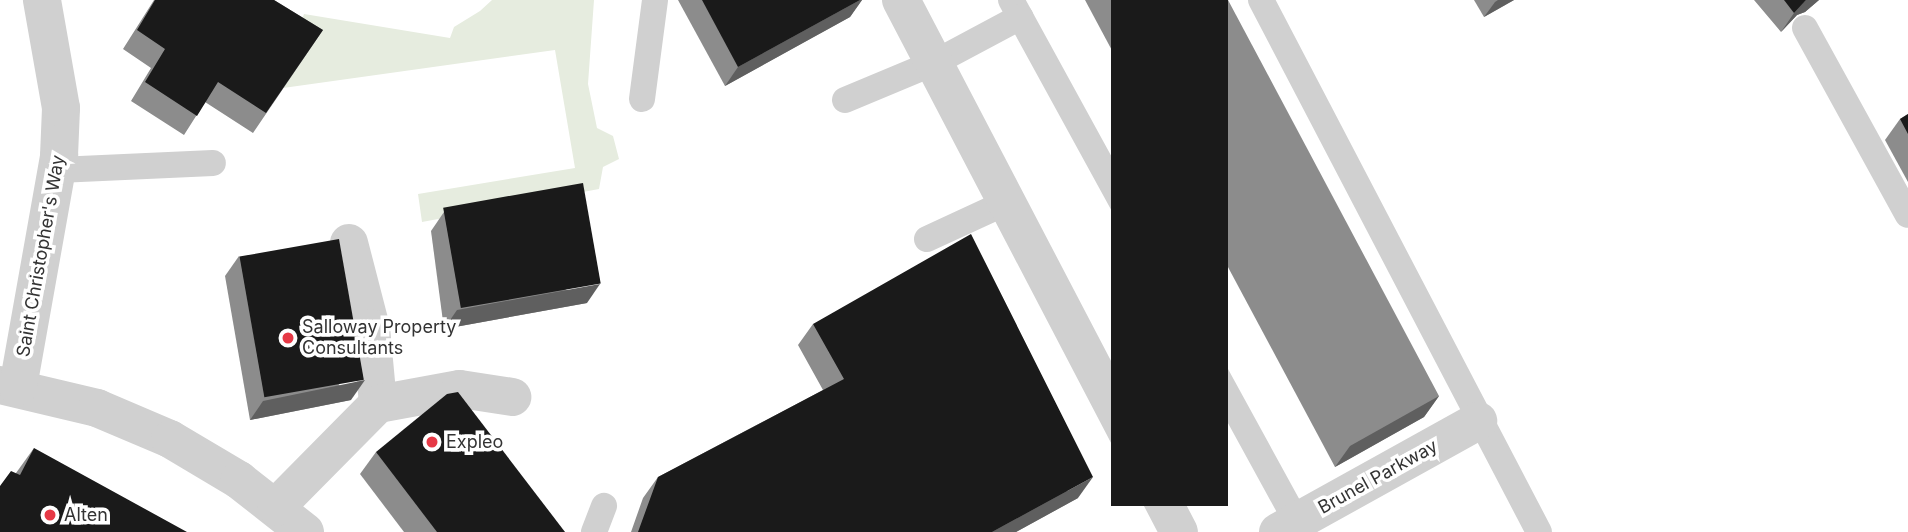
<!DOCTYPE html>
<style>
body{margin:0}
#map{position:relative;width:1908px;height:532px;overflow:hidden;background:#fff;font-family:Inter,sans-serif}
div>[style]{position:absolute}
.green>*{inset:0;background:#e6ecdf}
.lane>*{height:26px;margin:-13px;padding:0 13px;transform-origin:13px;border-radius:13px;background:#d0d0d0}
.street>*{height:38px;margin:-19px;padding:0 19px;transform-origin:19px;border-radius:19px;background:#d0d0d0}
.wall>*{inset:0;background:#8c8c8c}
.shaded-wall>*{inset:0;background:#5f5f5f}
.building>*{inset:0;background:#1a1a1a;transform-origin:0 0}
.dots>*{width:19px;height:19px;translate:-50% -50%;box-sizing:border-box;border:4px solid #fff;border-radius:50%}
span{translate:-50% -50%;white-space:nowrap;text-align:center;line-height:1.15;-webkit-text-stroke:7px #fff;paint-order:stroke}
.street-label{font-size:18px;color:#333}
.poi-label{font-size:18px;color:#333}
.left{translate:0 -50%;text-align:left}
</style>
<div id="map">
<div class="green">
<i style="clip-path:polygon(492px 0,594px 0,588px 84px,597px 128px,613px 136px,619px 159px,603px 167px,599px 189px,422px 222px,418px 194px,575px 168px,555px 50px,283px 88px,294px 40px,304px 14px,450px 38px,454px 27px,480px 11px)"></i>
</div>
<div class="lane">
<i style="left:1011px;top:0;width:595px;rotate:61.28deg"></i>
<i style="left:1261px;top:0;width:600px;rotate:62.41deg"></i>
<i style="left:1805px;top:28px;width:213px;rotate:61.2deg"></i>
<i style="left:642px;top:99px;width:100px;rotate:-82.5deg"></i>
<i style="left:845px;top:100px;width:96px;rotate:-22.6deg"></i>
<i style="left:934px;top:63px;width:98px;rotate:-28.1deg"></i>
<i style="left:58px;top:170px;width:155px;rotate:-2.6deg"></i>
<i style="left:927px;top:239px;width:88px;rotate:-24.8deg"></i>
<i style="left:594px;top:532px;width:28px;rotate:-69deg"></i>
</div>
<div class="street">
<i style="left:901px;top:0;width:600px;rotate:62.41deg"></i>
<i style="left:349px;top:243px;width:88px;rotate:75.5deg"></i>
<i style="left:371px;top:328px;width:76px;rotate:84.7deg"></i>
<i style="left:0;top:385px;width:100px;rotate:13.3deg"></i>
<i style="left:97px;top:408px;width:79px;rotate:23deg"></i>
<i style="left:170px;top:439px;width:80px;rotate:30.7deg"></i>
<i style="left:239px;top:480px;width:84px;rotate:38.2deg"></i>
<i style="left:18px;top:387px;width:235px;rotate:-79.9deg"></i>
<i style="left:59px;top:156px;width:48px;rotate:-87.6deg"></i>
<i style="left:61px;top:108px;width:110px;rotate:-100deg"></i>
<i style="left:276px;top:507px;width:145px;rotate:-45.3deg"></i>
<i style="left:378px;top:404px;width:83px;rotate:-10.4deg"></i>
<i style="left:460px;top:389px;width:53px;rotate:8.7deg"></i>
<i style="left:1278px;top:532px;width:229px;rotate:-29deg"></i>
</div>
<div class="wall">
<i style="clip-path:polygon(154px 0,274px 0,323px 30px,253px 133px,205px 102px,184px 135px,131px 101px,151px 68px,123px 49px)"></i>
<i style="clip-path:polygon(678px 0,862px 0,850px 17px,725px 86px)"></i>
<i style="clip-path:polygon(1085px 0,1228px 0,1439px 396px,1424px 417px,1335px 467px)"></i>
<i style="clip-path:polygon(1474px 0,1514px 0,1484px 17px)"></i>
<i style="clip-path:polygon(1754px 0,1819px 0,1805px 12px,1797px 15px,1781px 32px)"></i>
<i style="clip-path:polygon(1908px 114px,1908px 182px,1885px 140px,1900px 119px)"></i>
<i style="clip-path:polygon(444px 212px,587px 303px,444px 329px,431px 231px)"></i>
<i style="clip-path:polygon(239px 256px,351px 400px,250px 420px,225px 276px)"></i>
<i style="clip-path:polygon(813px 324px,1078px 498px,1016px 532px,631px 532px,643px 498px,658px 477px,823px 390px,798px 345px)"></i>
<i style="clip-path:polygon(34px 448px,0 532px,16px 473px)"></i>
<i style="clip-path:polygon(376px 452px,565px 532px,404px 532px,360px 474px)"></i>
</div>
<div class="shaded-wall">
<i style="clip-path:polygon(860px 0,862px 0,850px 17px,725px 86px,738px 67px)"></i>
<i style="clip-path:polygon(1498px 0,1514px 0,1484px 17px,1495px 2px)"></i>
<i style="clip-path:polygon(1806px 0,1819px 0,1805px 12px,1797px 15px,1781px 32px,1794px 13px)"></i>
<i style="clip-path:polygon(600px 284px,587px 303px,444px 329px,457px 310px)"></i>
<i style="clip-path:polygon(365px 380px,351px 400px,250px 420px,263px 401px)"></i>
<i style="clip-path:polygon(1439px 396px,1424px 417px,1335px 467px,1350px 446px)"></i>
<i style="clip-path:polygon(1093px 477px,1078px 498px,1016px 532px,992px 532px)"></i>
</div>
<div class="building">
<i style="clip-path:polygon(155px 0,274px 0,323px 30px,266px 113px,218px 82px,197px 116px,145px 82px,165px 49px,137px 30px)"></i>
<i style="clip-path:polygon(702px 0,860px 0,738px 67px)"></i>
<i style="left:1111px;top:0;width:117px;height:506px"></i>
<i style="clip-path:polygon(1784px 0,1806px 0,1794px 13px)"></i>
<i style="clip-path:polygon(1908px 114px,1908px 134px,1900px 119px)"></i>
<i style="left:583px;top:183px;width:102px;height:142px;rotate:80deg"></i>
<i style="clip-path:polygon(971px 234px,1093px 477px,992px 532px,638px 532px,658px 477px,844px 379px,813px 324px)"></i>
<i style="left:339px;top:239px;width:143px;height:101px;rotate:80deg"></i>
<i style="clip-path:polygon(458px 392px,565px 532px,437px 532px,376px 452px,447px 394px)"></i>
<i style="clip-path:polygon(34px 448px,187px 532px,0 532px,0 486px,11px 471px,20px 475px)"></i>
</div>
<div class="dots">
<i style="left:288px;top:338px;background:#e63946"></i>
<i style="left:432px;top:442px;background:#e63946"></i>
<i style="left:50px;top:515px;background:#e63946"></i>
</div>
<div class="street-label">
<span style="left:41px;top:256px;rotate:-80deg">Saint Christopher's Way</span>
<span style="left:1378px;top:477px;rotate:-29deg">Brunel Parkway</span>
</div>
<div class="poi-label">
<span class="left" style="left:302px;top:338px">Salloway Property<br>Consultants</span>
<span class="left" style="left:446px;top:442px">Expleo</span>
<span class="left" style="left:64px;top:515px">Alten</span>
</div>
</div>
